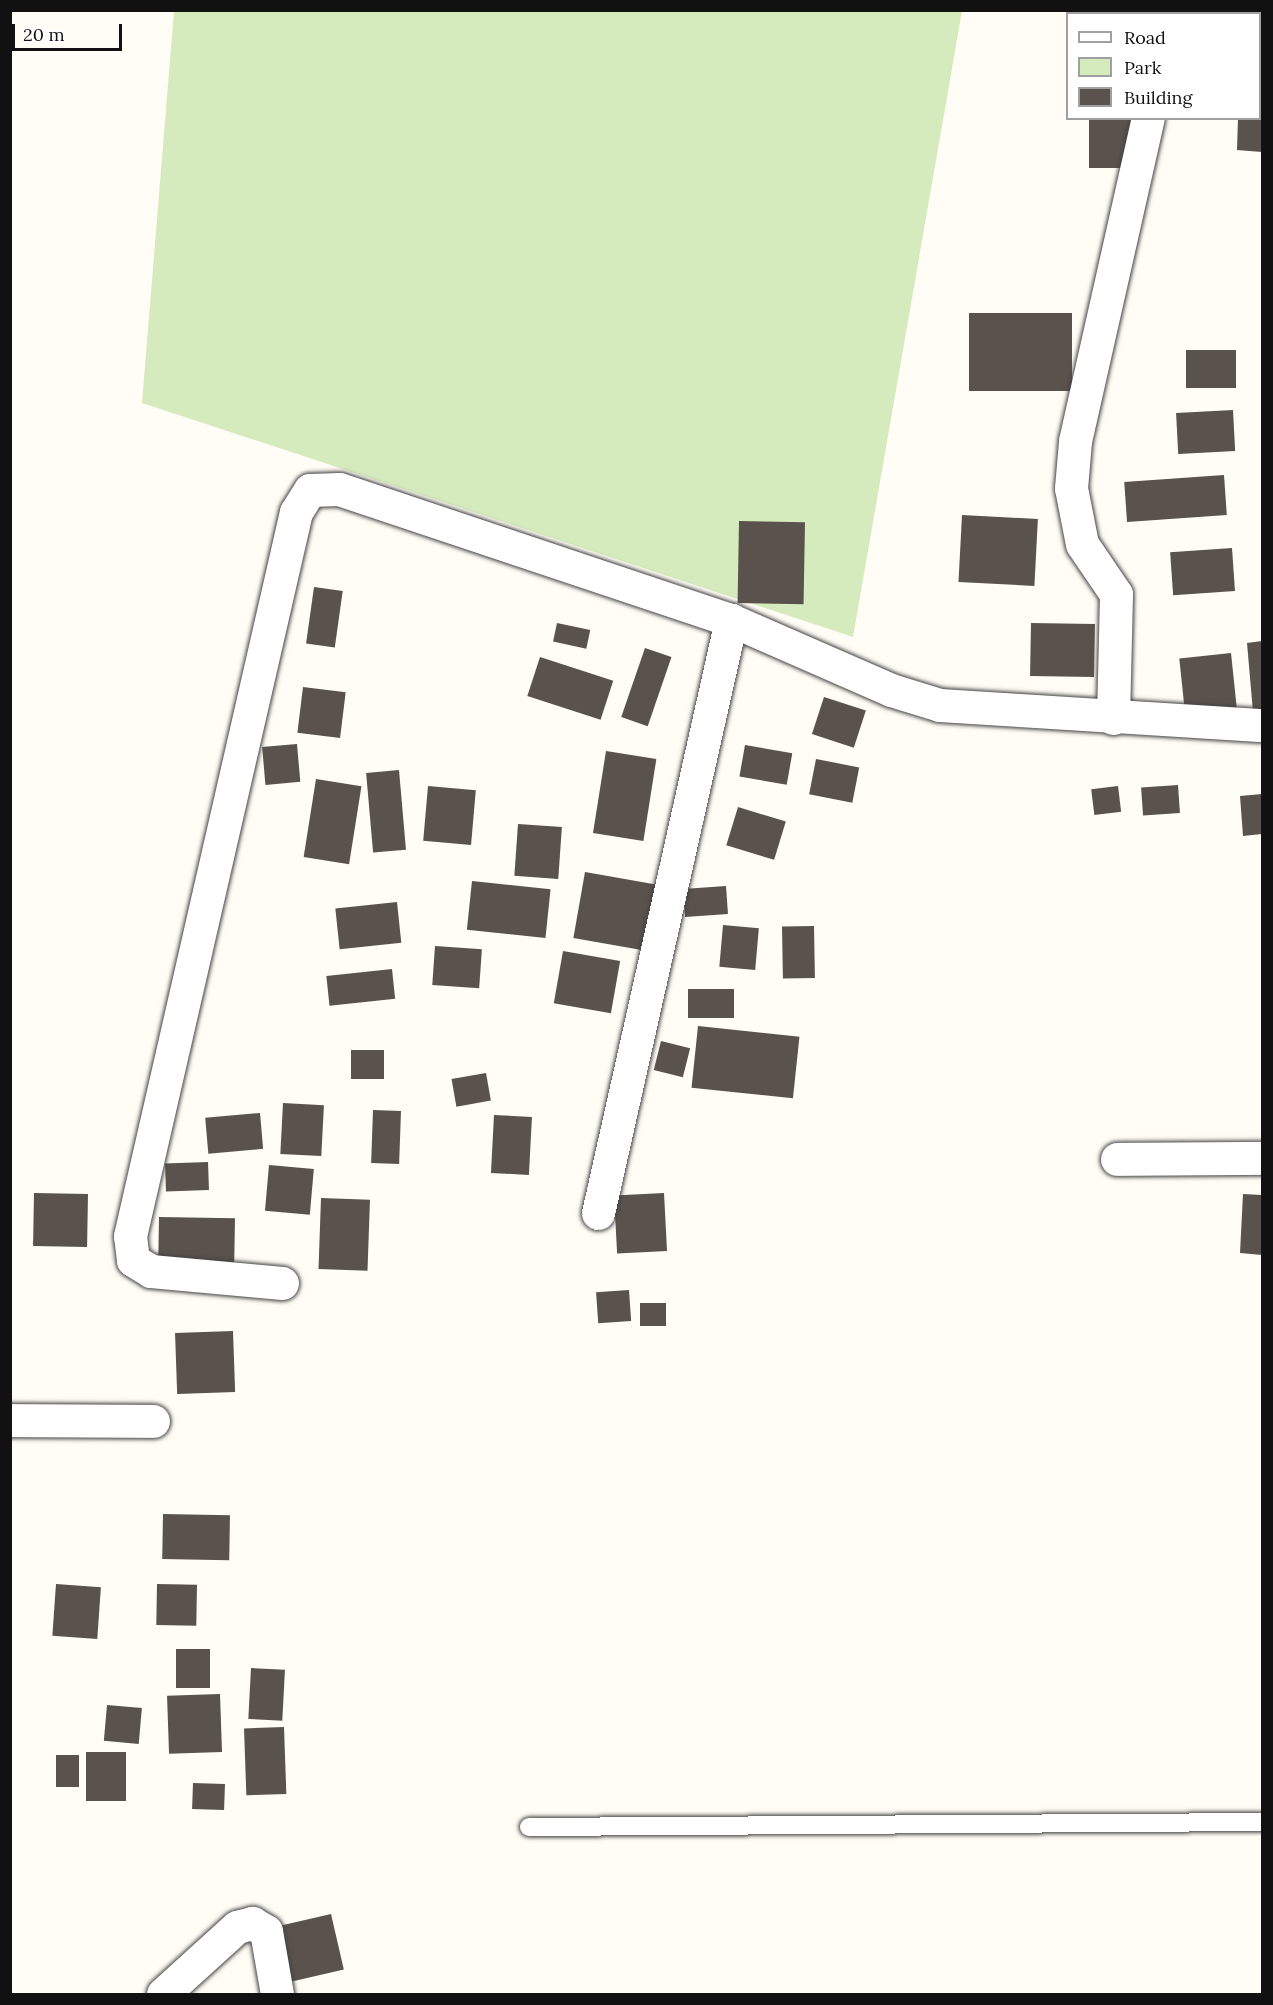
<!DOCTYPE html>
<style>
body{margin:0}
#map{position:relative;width:1273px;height:2005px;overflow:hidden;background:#fffdf5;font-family:Lora,serif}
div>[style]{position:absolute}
.green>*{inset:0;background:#d5ebbd}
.building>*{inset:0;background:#5a524d;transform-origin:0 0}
.roads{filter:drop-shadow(0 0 2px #444) drop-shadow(0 0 2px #444)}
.lane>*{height:18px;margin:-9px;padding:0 9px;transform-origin:9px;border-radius:9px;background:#fff}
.street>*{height:33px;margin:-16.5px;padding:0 16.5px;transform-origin:16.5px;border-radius:16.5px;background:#fff}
span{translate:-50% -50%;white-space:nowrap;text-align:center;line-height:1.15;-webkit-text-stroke:6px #fff;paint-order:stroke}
.frame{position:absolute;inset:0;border:12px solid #111;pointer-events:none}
.legend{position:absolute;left:1066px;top:12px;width:195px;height:108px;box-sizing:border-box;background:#fff;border:2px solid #a0a0a0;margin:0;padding:8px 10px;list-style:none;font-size:18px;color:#111}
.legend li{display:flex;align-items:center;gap:12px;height:30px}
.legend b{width:30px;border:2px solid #a0a0a0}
.scale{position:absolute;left:12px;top:24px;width:110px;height:27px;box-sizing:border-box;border:3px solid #111;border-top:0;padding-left:8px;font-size:18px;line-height:21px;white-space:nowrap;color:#111;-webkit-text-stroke:4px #fff;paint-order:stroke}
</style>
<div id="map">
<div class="green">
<i style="clip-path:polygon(174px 11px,962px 11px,853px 637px,142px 403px)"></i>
</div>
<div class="building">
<i style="clip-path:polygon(1260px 80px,1262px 152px,1237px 150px,1238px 118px,1260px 118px)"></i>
<i style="left:1089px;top:118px;width:44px;height:50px"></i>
<i style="left:969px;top:313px;width:103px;height:78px"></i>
<i style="left:1186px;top:350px;width:50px;height:38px"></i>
<i style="left:1233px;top:410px;width:41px;height:57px;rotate:87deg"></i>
<i style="left:1224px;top:475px;width:40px;height:100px;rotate:86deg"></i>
<i style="left:962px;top:515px;width:76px;height:67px;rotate:3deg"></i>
<i style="left:739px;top:521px;width:66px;height:82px;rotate:1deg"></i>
<i style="left:1232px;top:548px;width:43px;height:62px;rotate:86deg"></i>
<i style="left:314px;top:587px;width:29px;height:57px;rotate:8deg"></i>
<i style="left:557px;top:623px;width:34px;height:19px;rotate:12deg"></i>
<i style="left:1031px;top:623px;width:64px;height:53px;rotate:1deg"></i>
<i style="clip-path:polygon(1262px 641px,1262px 711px,1253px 712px,1247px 643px)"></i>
<i style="left:645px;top:648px;width:28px;height:73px;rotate:19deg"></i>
<i style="left:1231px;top:653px;width:60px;height:52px;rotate:84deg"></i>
<i style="left:540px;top:657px;width:77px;height:41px;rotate:18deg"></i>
<i style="left:303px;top:687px;width:43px;height:46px;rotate:7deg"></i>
<i style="left:824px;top:697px;width:44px;height:39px;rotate:18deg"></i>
<i style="left:297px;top:744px;width:38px;height:35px;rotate:85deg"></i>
<i style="left:745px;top:745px;width:48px;height:32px;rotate:10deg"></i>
<i style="left:606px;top:751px;width:51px;height:83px;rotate:9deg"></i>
<i style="left:816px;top:759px;width:44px;height:36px;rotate:11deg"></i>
<i style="left:399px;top:770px;width:80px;height:33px;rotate:85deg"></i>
<i style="left:316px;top:779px;width:46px;height:79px;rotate:9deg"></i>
<i style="left:1178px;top:785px;width:28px;height:37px;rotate:86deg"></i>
<i style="left:428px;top:786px;width:48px;height:55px;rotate:5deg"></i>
<i style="left:1118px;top:786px;width:26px;height:27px;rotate:83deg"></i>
<i style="clip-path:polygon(1262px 794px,1262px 834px,1243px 836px,1240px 796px)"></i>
<i style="left:738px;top:807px;width:50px;height:40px;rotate:17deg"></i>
<i style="left:518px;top:824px;width:44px;height:52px;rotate:4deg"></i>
<i style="left:585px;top:872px;width:75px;height:67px;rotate:10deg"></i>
<i style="left:472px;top:881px;width:79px;height:49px;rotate:6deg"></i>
<i style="left:726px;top:886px;width:28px;height:43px;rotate:86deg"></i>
<i style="left:397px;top:902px;width:41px;height:62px;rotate:84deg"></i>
<i style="left:723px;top:925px;width:36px;height:42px;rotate:5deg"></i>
<i style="left:814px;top:926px;width:52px;height:32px;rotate:89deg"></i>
<i style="left:435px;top:946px;width:47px;height:39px;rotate:4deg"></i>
<i style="left:563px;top:951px;width:58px;height:53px;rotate:10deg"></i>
<i style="left:392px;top:969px;width:30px;height:66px;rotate:84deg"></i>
<i style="left:688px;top:989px;width:46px;height:29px"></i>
<i style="left:698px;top:1026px;width:102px;height:62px;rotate:6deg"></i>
<i style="left:661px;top:1041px;width:30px;height:30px;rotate:14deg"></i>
<i style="left:351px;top:1050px;width:33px;height:29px"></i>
<i style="left:486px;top:1073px;width:28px;height:35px;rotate:80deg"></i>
<i style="left:283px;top:1103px;width:41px;height:51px;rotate:3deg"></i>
<i style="left:373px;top:1110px;width:28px;height:53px;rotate:2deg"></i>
<i style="left:260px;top:1113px;width:36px;height:55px;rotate:85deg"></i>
<i style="left:494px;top:1115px;width:38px;height:58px;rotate:3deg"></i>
<i style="left:208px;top:1162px;width:28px;height:43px;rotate:88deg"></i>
<i style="left:269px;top:1165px;width:45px;height:46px;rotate:5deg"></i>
<i style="left:34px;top:1193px;width:54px;height:53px;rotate:1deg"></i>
<i style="left:664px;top:1193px;width:58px;height:50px;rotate:87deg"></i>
<i style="clip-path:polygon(1243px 1194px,1262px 1195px,1262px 1255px,1240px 1253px)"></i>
<i style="left:321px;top:1198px;width:49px;height:71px;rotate:2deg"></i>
<i style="left:159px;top:1217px;width:76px;height:49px;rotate:1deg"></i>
<i style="left:629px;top:1290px;width:31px;height:33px;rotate:86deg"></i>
<i style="left:640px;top:1303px;width:26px;height:23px"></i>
<i style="left:233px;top:1331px;width:61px;height:58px;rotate:88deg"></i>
<i style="left:163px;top:1514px;width:67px;height:45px;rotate:1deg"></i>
<i style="left:56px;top:1584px;width:45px;height:52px;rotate:4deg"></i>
<i style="left:157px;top:1584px;width:40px;height:41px;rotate:1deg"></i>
<i style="left:210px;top:1649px;width:39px;height:34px;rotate:90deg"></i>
<i style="left:251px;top:1668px;width:34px;height:51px;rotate:3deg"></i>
<i style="left:220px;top:1694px;width:58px;height:53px;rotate:88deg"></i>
<i style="left:107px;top:1705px;width:35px;height:36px;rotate:5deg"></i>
<i style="left:284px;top:1727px;width:67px;height:40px;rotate:88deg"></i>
<i style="left:86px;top:1752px;width:40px;height:49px"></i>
<i style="left:56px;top:1755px;width:23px;height:32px"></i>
<i style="left:193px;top:1783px;width:32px;height:26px;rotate:2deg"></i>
<i style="left:331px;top:1914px;width:57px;height:59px;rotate:77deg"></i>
</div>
<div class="roads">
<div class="lane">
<i style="left:529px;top:1827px;width:733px;rotate:-0.39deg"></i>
</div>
<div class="street">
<i style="left:1160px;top:14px;width:4px;rotate:-90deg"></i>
<i style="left:1113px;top:718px;width:124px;rotate:-88.6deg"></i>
<i style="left:1116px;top:594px;width:60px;rotate:-124.2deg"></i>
<i style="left:1082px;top:544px;width:57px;rotate:-101.1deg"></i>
<i style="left:1071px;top:488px;width:47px;rotate:-85.1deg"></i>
<i style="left:1075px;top:441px;width:331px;rotate:-77.3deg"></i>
<i style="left:1117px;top:1159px;width:145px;rotate:-0.4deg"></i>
<i style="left:598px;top:1213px;width:608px;rotate:-77.36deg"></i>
<i style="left:282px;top:1283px;width:132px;rotate:-174.8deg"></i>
<i style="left:151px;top:1271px;width:21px;rotate:-149deg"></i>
<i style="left:133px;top:1260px;width:24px;rotate:-97deg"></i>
<i style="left:130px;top:1236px;width:743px;rotate:-77.09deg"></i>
<i style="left:296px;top:512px;width:26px;rotate:-58deg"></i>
<i style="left:310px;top:490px;width:29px;rotate:-2deg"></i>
<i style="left:339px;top:489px;width:413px;rotate:18.5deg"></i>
<i style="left:731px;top:620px;width:175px;rotate:23.6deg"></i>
<i style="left:891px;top:690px;width:51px;rotate:17deg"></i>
<i style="left:940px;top:705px;width:323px;rotate:3.6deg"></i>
<i style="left:10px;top:1420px;width:143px;rotate:0.4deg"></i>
<i style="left:163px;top:1994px;width:100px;rotate:-42.2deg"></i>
<i style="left:237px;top:1927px;width:16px;rotate:-15deg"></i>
<i style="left:252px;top:1923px;width:16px;rotate:30deg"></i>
<i style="left:266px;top:1931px;width:64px;rotate:80.1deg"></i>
</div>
</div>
<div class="frame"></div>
<ul class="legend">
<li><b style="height:8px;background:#fff"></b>Road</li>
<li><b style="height:16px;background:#d5ebbd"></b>Park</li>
<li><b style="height:16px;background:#5a524d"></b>Building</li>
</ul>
<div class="scale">20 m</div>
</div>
